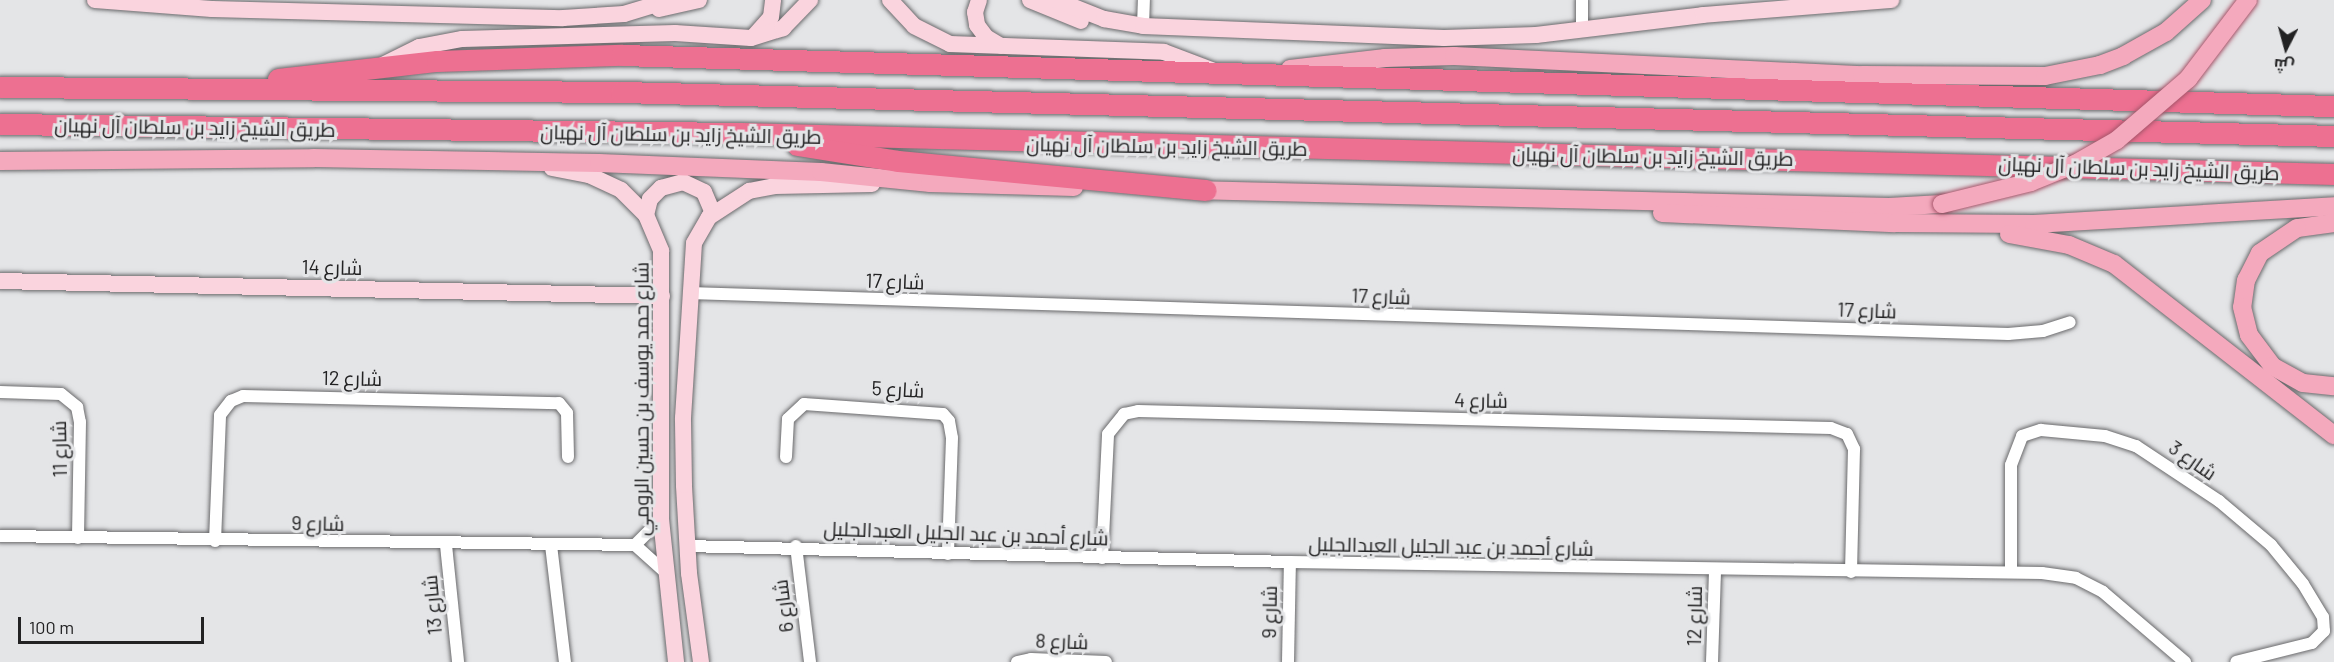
<!DOCTYPE html>
<meta charset="utf-8">
<style>
body{margin:0}
#map{position:relative;width:2334px;height:662px;overflow:hidden;background:#e4e5e7;font-family:Barlow,Cairo,sans-serif}
div>[style]{position:absolute}
.roads{filter:drop-shadow(0 0 2px #6a6a6c) drop-shadow(0 0 2px #6a6a6c)}
.street>*{height:12px;margin:-6px;padding:0 6px;transform-origin:6px;border-radius:6px;background:#fff}
.secondary>*{height:16px;margin:-8px;padding:0 8px;transform-origin:8px;border-radius:8px;background:#fad4de}
.primary>*{height:18px;margin:-9px;padding:0 9px;transform-origin:9px;border-radius:9px;background:#f4a9bd}
.highway>*{height:21px;margin:-10.5px;padding:0 10.5px;transform-origin:10.5px;border-radius:10.5px;background:#ed7091}
.bridges{filter:drop-shadow(0 0 2px #a6556a) drop-shadow(0 0 2px #a6556a)}
.primary-bridge>*{height:18px;margin:-9px;padding:0 9px;transform-origin:9px;border-radius:9px;background:#f4a9bd}
span{translate:-50% -50%;white-space:nowrap;text-align:center;line-height:1.15;-webkit-text-stroke:6px #e4e5e7;paint-order:stroke}
.street-label{font-size:20px;color:#222223}
.north{position:absolute;left:2256px;top:18px;width:60px;height:60px;-webkit-text-stroke:4px #e4e5e7;paint-order:stroke;rotate:186deg;font-size:16px;font-weight:700;line-height:24px;text-align:center;color:#222223}
.north::after{content:'';display:block;margin:auto;width:21px;height:27px;background:#222223;clip-path:polygon(50% 0,100% 100%,50% 72%,0 100%)}
.scale{position:absolute;left:18px;top:617px;width:186px;height:27px;box-sizing:border-box;border:3px solid #222223;border-top:0;padding-left:8px;font-size:18px;line-height:21px;white-space:nowrap;color:#222223;-webkit-text-stroke:4px #e4e5e7;paint-order:stroke}
</style>
<div id="map">
<div class="roads">
<div class="street">
<i style="left:1582px;top:0;width:31px;rotate:90deg"></i>
<i style="left:1143px;top:26px;width:26px;rotate:-88deg"></i>
<i style="left:689px;top:293px;width:1320px;rotate:1.78deg"></i>
<i style="left:2008px;top:334px;width:35px;rotate:-5deg"></i>
<i style="left:2043px;top:331px;width:28px;rotate:-18deg"></i>
<i style="left:0;top:392px;width:61px;rotate:1.9deg"></i>
<i style="left:61px;top:394px;width:21px;rotate:39deg"></i>
<i style="left:77px;top:407px;width:15px;rotate:79deg"></i>
<i style="left:80px;top:422px;width:116px;rotate:91deg"></i>
<i style="left:786px;top:457px;width:38px;rotate:-87deg"></i>
<i style="left:788px;top:419px;width:22px;rotate:-43deg"></i>
<i style="left:804px;top:404px;width:139px;rotate:4.1deg"></i>
<i style="left:943px;top:414px;width:9px;rotate:49deg"></i>
<i style="left:949px;top:421px;width:17px;rotate:80deg"></i>
<i style="left:952px;top:438px;width:116px;rotate:92deg"></i>
<i style="left:0;top:536px;width:635px;rotate:0.81deg"></i>
<i style="left:215px;top:541px;width:126px;rotate:-87.7deg"></i>
<i style="left:220px;top:415px;width:18px;rotate:-52deg"></i>
<i style="left:231px;top:401px;width:13px;rotate:-23deg"></i>
<i style="left:243px;top:396px;width:316px;rotate:1.3deg"></i>
<i style="left:559px;top:403px;width:13px;rotate:51deg"></i>
<i style="left:567px;top:413px;width:44px;rotate:88.7deg"></i>
<i style="left:446px;top:545px;width:118px;rotate:84.1deg"></i>
<i style="left:551px;top:545px;width:118px;rotate:83.2deg"></i>
<i style="left:635px;top:545px;width:39px;rotate:42deg"></i>
<i style="left:635px;top:545px;width:37px;rotate:-45deg"></i>
<i style="left:687px;top:546px;width:603px;rotate:1.52deg"></i>
<i style="left:1290px;top:562px;width:752px;rotate:0.84deg"></i>
<i style="left:2042px;top:573px;width:34px;rotate:8deg"></i>
<i style="left:2076px;top:578px;width:30px;rotate:27deg"></i>
<i style="left:2103px;top:592px;width:108px;rotate:40.5deg"></i>
<i style="left:796px;top:546px;width:117px;rotate:83.1deg"></i>
<i style="left:1102px;top:558px;width:124px;rotate:-87.2deg"></i>
<i style="left:1108px;top:434px;width:26px;rotate:-51deg"></i>
<i style="left:1124px;top:414px;width:14px;rotate:-12deg"></i>
<i style="left:1138px;top:411px;width:693px;rotate:1.41deg"></i>
<i style="left:1831px;top:428px;width:17px;rotate:21deg"></i>
<i style="left:1847px;top:434px;width:17px;rotate:65deg"></i>
<i style="left:1854px;top:449px;width:123px;rotate:91.4deg"></i>
<i style="left:2011px;top:572px;width:107px;rotate:-90deg"></i>
<i style="left:2011px;top:465px;width:31px;rotate:-69deg"></i>
<i style="left:2022px;top:436px;width:20px;rotate:-18deg"></i>
<i style="left:2041px;top:430px;width:64px;rotate:5.4deg"></i>
<i style="left:2105px;top:436px;width:33px;rotate:18deg"></i>
<i style="left:2136px;top:446px;width:100px;rotate:33.5deg"></i>
<i style="left:2219px;top:501px;width:68px;rotate:40.2deg"></i>
<i style="left:2271px;top:545px;width:50px;rotate:50.6deg"></i>
<i style="left:2303px;top:584px;width:39px;rotate:59deg"></i>
<i style="left:2323px;top:617px;width:14px;rotate:86deg"></i>
<i style="left:2324px;top:631px;width:17px;rotate:135deg"></i>
<i style="left:2312px;top:643px;width:78px;rotate:166deg"></i>
<i style="left:1017px;top:662px;width:14px;rotate:-12deg"></i>
<i style="left:1031px;top:659px;width:75px;rotate:2.3deg"></i>
<i style="left:1288px;top:662px;width:100px;rotate:-88.9deg"></i>
<i style="left:1712px;top:662px;width:91px;rotate:-88.1deg"></i>
</div>
<div class="secondary">
<i style="left:95px;top:0;width:117px;rotate:4.4deg"></i>
<i style="left:212px;top:9px;width:351px;rotate:1.5deg"></i>
<i style="left:563px;top:18px;width:61px;rotate:-3.8deg"></i>
<i style="left:624px;top:14px;width:48px;rotate:-16.9deg"></i>
<i style="left:890px;top:0;width:35px;rotate:47deg"></i>
<i style="left:914px;top:26px;width:40px;rotate:26.6deg"></i>
<i style="left:950px;top:44px;width:214px;rotate:2.1deg"></i>
<i style="left:1164px;top:52px;width:53px;rotate:20.8deg"></i>
<i style="left:979px;top:0;width:13px;rotate:108deg"></i>
<i style="left:975px;top:12px;width:13px;rotate:81deg"></i>
<i style="left:977px;top:25px;width:15px;rotate:53deg"></i>
<i style="left:986px;top:37px;width:17px;rotate:31deg"></i>
<i style="left:1030px;top:0;width:55px;rotate:22.4deg"></i>
<i style="left:1056px;top:0;width:52px;rotate:21.6deg"></i>
<i style="left:1104px;top:19px;width:40px;rotate:10deg"></i>
<i style="left:1143px;top:26px;width:301px;rotate:2.3deg"></i>
<i style="left:1444px;top:38px;width:92px;rotate:-1.9deg"></i>
<i style="left:1536px;top:35px;width:168px;rotate:-6.8deg"></i>
<i style="left:1703px;top:15px;width:189px;rotate:-4.6deg"></i>
<i style="left:659px;top:9px;width:41px;rotate:-12.7deg"></i>
<i style="left:754px;top:36px;width:25px;rotate:-48deg"></i>
<i style="left:771px;top:17px;width:17px;rotate:-83deg"></i>
<i style="left:383px;top:65px;width:40px;rotate:-26.6deg"></i>
<i style="left:419px;top:47px;width:44px;rotate:-10.5deg"></i>
<i style="left:462px;top:39px;width:213px;rotate:-1.6deg"></i>
<i style="left:675px;top:33px;width:76px;rotate:3.8deg"></i>
<i style="left:751px;top:38px;width:34px;rotate:-17deg"></i>
<i style="left:783px;top:28px;width:39px;rotate:-46deg"></i>
<i style="left:552px;top:168px;width:38px;rotate:11deg"></i>
<i style="left:589px;top:175px;width:35px;rotate:25deg"></i>
<i style="left:621px;top:190px;width:35px;rotate:45deg"></i>
<i style="left:646px;top:215px;width:39px;rotate:67deg"></i>
<i style="left:661px;top:251px;width:268px;rotate:90deg"></i>
<i style="left:661px;top:519px;width:144px;rotate:84deg"></i>
<i style="left:646px;top:215px;width:16px;rotate:-76deg"></i>
<i style="left:650px;top:199px;width:16px;rotate:-45deg"></i>
<i style="left:661px;top:188px;width:23px;rotate:-15deg"></i>
<i style="left:683px;top:182px;width:23px;rotate:25deg"></i>
<i style="left:704px;top:192px;width:23px;rotate:67deg"></i>
<i style="left:0;top:281px;width:662px;rotate:1.3deg"></i>
<i style="left:701px;top:662px;width:90px;rotate:-97.7deg"></i>
<i style="left:689px;top:573px;width:88px;rotate:-93.3deg"></i>
<i style="left:684px;top:485px;width:67px;rotate:-90.9deg"></i>
<i style="left:683px;top:418px;width:175px;rotate:-86.4deg"></i>
<i style="left:694px;top:243px;width:30px;rotate:-60deg"></i>
<i style="left:709px;top:217px;width:48px;rotate:-33deg"></i>
<i style="left:749px;top:191px;width:26px;rotate:-11deg"></i>
<i style="left:775px;top:186px;width:97px;rotate:-1.2deg"></i>
</div>
<div class="primary">
<i style="left:1290px;top:69px;width:96px;rotate:-6.6deg"></i>
<i style="left:1385px;top:58px;width:69px;rotate:-1.7deg"></i>
<i style="left:1454px;top:56px;width:408px;rotate:2.7deg"></i>
<i style="left:1862px;top:75px;width:183px;rotate:0.3deg"></i>
<i style="left:2045px;top:76px;width:56px;rotate:-11.3deg"></i>
<i style="left:2100px;top:65px;width:25px;rotate:-21deg"></i>
<i style="left:2123px;top:56px;width:49px;rotate:-29.2deg"></i>
<i style="left:2166px;top:32px;width:48px;rotate:-41.6deg"></i>
<i style="left:0;top:161px;width:313px;rotate:-0.5deg"></i>
<i style="left:313px;top:158px;width:286px;rotate:1deg"></i>
<i style="left:599px;top:163px;width:222px;rotate:2.3deg"></i>
<i style="left:821px;top:172px;width:110px;rotate:5.8deg"></i>
<i style="left:930px;top:183px;width:144px;rotate:1.6deg"></i>
<i style="left:1192px;top:190px;width:697px;rotate:1.4deg"></i>
<i style="left:1889px;top:207px;width:53px;rotate:-3.2deg"></i>
<i style="left:1662px;top:213px;width:233px;rotate:2.5deg"></i>
<i style="left:1895px;top:223px;width:139px;rotate:0.4deg"></i>
<i style="left:2034px;top:224px;width:301px;rotate:-3.4deg"></i>
<i style="left:2334px;top:223px;width:37px;rotate:172deg"></i>
<i style="left:2297px;top:228px;width:45px;rotate:146deg"></i>
<i style="left:2260px;top:253px;width:30px;rotate:117deg"></i>
<i style="left:2246px;top:280px;width:27px;rotate:98deg"></i>
<i style="left:2242px;top:307px;width:29px;rotate:76deg"></i>
<i style="left:2249px;top:335px;width:39px;rotate:53deg"></i>
<i style="left:2272px;top:366px;width:35px;rotate:29deg"></i>
<i style="left:2303px;top:383px;width:31px;rotate:6deg"></i>
<i style="left:2009px;top:234px;width:61px;rotate:10.4deg"></i>
<i style="left:2069px;top:245px;width:49px;rotate:22.9deg"></i>
<i style="left:2114px;top:264px;width:279px;rotate:37.9deg"></i>
</div>
<div class="highway">
<i style="left:278px;top:79px;width:160px;rotate:-6.5deg"></i>
<i style="left:437px;top:61px;width:185px;rotate:-1.9deg"></i>
<i style="left:622px;top:55px;width:1713px;rotate:1.71deg"></i>
<i style="left:0;top:87px;width:621px;rotate:0.46deg"></i>
<i style="left:621px;top:92px;width:1714px;rotate:1.47deg"></i>
<i style="left:0;top:124px;width:741px;rotate:0.7deg"></i>
<i style="left:741px;top:133px;width:1594px;rotate:1.47deg"></i>
<i style="left:797px;top:145px;width:102px;rotate:9deg"></i>
<i style="left:898px;top:161px;width:309px;rotate:5.4deg"></i>
</div>
</div>
<div class="bridges">
<div class="primary-bridge">
<i style="left:1942px;top:204px;width:92px;rotate:-13.9deg"></i>
<i style="left:2031px;top:182px;width:48px;rotate:-22.2deg"></i>
<i style="left:2075px;top:164px;width:48px;rotate:-29.7deg"></i>
<i style="left:2117px;top:140px;width:94px;rotate:-40.7deg"></i>
<i style="left:2188px;top:79px;width:99px;rotate:-52.8deg"></i>
</div>
</div>
<div class="street-label">
<span style="left:195px;top:127px;rotate:1deg">طريق الشيخ زايد بن سلطان آل نهيان</span>
<span style="left:681px;top:134px;rotate:1deg">طريق الشيخ زايد بن سلطان آل نهيان</span>
<span style="left:1167px;top:146px;rotate:1deg">طريق الشيخ زايد بن سلطان آل نهيان</span>
<span style="left:1653px;top:156px;rotate:1deg">طريق الشيخ زايد بن سلطان آل نهيان</span>
<span style="left:2139px;top:168px;rotate:2deg">طريق الشيخ زايد بن سلطان آل نهيان</span>
<span style="left:332px;top:267px;rotate:1deg">شارع 14</span>
<span style="left:895px;top:281px;rotate:2deg">شارع 17</span>
<span style="left:1381px;top:296px;rotate:2deg">شارع 17</span>
<span style="left:1867px;top:310px;rotate:2deg">شارع 17</span>
<span style="left:352px;top:378px;rotate:1deg">شارع 12</span>
<span style="left:898px;top:389px;rotate:3deg">شارع 5</span>
<span style="left:641px;top:399px;rotate:-90deg">شارع حمد يوسف بن حسين الرومي</span>
<span style="left:1481px;top:400px;rotate:1deg">شارع 4</span>
<span style="left:59px;top:449px;rotate:-91deg">شارع 11</span>
<span style="left:2193px;top:460px;rotate:35deg">شارع 3</span>
<span style="left:318px;top:523px;rotate:1deg">شارع 9</span>
<span style="left:966px;top:533px;rotate:2deg">شارع أحمد بن عبد الجليل العبدالجليل</span>
<span style="left:1451px;top:546px;rotate:1deg">شارع أحمد بن عبد الجليل العبدالجليل</span>
<span style="left:432px;top:605px;rotate:-95deg">شارع 13</span>
<span style="left:783px;top:606px;rotate:-97deg">شارع 6</span>
<span style="left:1269px;top:612px;rotate:-89deg">شارع 9</span>
<span style="left:1694px;top:616px;rotate:-89deg">شارع 12</span>
<span style="left:1062px;top:641px;rotate:2deg">شارع 8</span>
</div>
<div class="north">ش</div>
<div class="scale">100 m</div>
</div>
